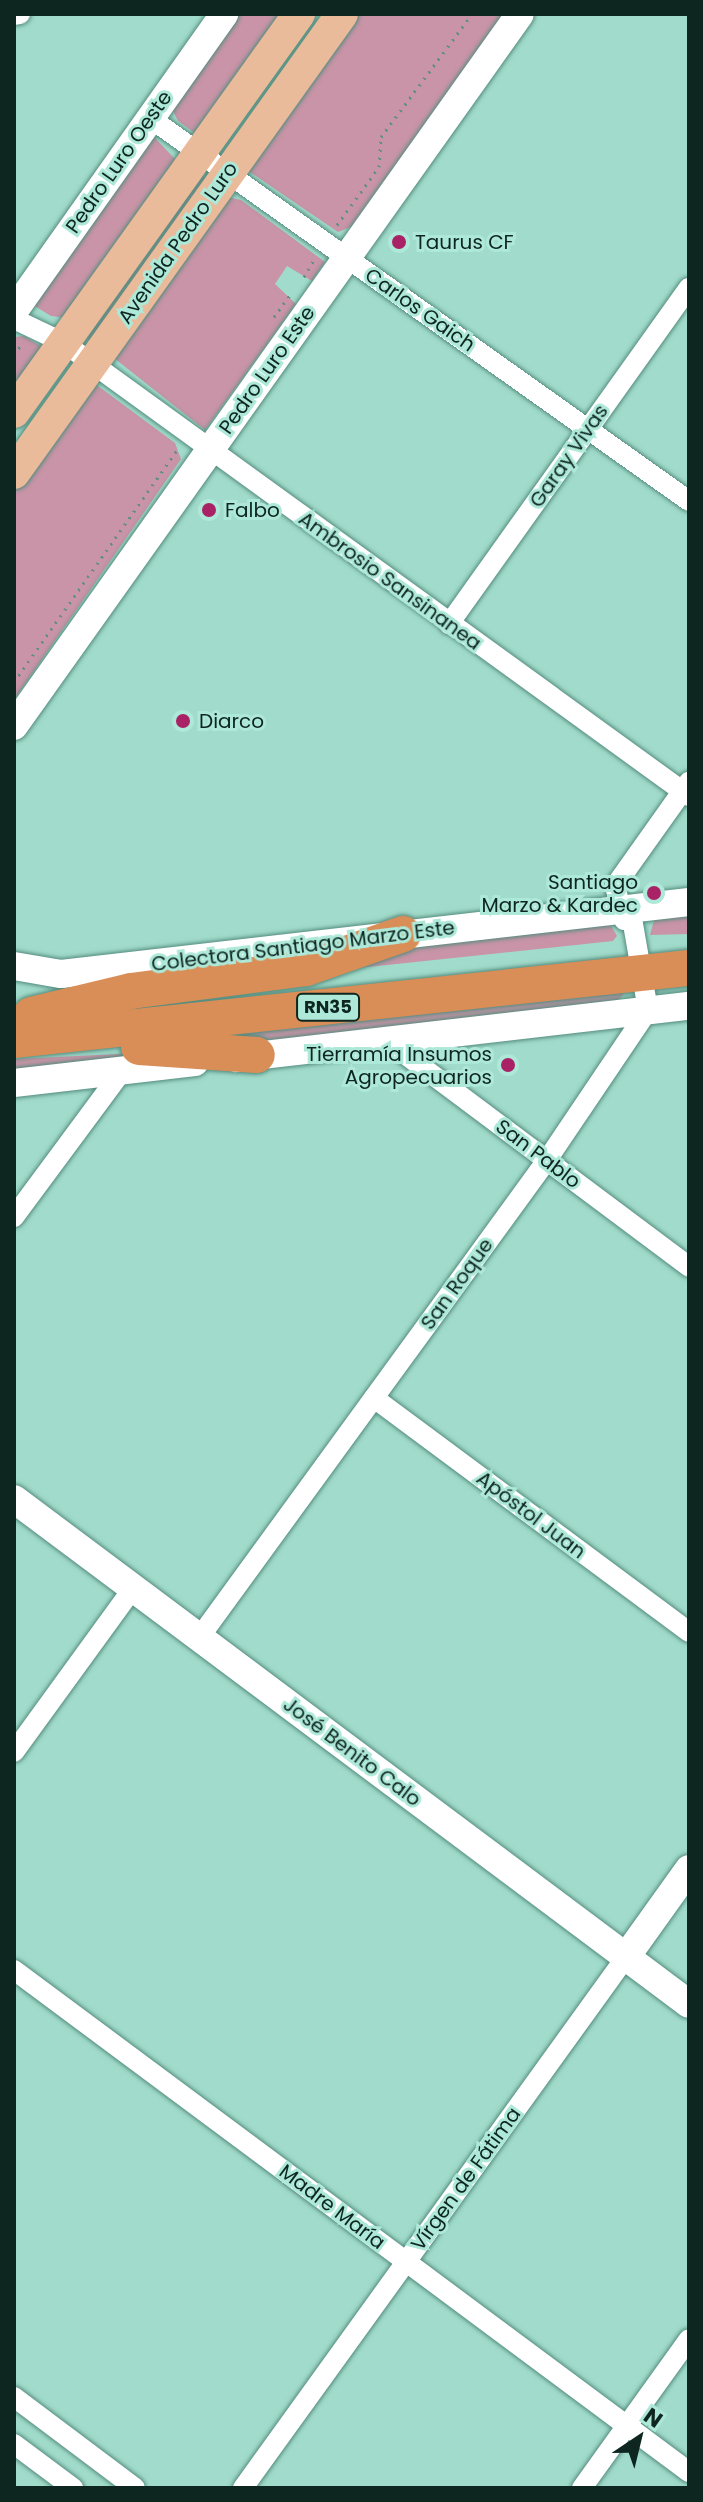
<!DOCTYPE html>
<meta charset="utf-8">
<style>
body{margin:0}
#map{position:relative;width:703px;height:2502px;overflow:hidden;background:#a1dbcb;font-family:Poppins,sans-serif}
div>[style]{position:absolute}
.green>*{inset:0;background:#c994a7;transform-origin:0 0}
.path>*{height:3px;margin-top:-1.5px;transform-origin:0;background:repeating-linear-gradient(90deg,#638e83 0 2px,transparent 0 8px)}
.roads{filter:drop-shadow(0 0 2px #548c7e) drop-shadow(0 0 2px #548c7e)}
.street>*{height:20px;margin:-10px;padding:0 10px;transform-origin:10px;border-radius:10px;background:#fff}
.secondary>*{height:28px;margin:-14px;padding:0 14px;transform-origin:14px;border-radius:14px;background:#fff}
.primary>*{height:32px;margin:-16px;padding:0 16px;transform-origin:16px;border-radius:16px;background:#e9bb9a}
.highway>*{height:36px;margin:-18px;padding:0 18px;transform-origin:18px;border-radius:18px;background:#da8e57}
.dots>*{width:22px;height:22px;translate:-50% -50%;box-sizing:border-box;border:4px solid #ade8d8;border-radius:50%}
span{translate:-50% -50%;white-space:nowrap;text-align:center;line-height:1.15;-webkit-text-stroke:6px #ade8d8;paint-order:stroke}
.shield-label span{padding:2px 6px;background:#ade8d8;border:2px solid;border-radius:6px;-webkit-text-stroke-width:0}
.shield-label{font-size:18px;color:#0e2620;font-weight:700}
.street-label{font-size:20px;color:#0e2620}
.poi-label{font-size:20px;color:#0e2620}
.left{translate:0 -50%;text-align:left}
.right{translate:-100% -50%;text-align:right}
.frame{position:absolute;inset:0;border:16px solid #0e2620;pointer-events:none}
.north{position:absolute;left:599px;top:2398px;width:80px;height:80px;-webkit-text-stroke:6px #ade8d8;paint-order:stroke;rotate:35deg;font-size:22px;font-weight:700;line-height:32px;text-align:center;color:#0e2620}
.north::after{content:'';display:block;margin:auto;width:28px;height:36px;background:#0e2620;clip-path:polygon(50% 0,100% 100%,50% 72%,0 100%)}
</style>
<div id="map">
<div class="green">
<i style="clip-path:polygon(236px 14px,288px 14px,196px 134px,178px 121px,172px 109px)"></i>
<i style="clip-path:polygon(354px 14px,505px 14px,351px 227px,338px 232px,247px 170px)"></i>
<i style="clip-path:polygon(154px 137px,176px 160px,66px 318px,51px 316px,33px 305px)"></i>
<i style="left:198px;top:173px;width:11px;height:199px;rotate:34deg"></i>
<i style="clip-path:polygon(227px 197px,241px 200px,325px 262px,312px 281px,287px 266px,275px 284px,296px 304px,205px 430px,114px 358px)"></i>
<i style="clip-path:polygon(24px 336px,44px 348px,14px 396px,14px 337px)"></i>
<i style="clip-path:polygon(94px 383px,175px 443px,181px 459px,14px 700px,14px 489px)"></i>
<i style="clip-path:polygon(689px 912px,689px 934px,650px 935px,654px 920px)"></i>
<i style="clip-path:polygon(610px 924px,617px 936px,613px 941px,330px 971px,412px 943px)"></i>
<i style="clip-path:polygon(625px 992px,617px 1002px,278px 1040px,162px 1036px)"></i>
<i style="clip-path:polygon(161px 1052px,14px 1071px,14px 1059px)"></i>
</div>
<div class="path">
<i style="left:337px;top:225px;width:72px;rotate:-54.1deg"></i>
<i style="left:379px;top:167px;width:30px;rotate:-86deg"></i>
<i style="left:381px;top:137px;width:153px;rotate:-53.5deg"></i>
<i style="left:304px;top:277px;width:22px;rotate:-60deg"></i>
<i style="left:274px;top:317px;width:27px;rotate:-54deg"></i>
<i style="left:14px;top:355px;width:12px;rotate:-55deg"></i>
<i style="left:14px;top:682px;width:285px;rotate:-54.9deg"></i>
</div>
<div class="roads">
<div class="street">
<i style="left:14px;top:15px;width:6px;rotate:-9deg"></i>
<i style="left:150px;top:118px;width:661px;rotate:35.4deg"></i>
<i style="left:14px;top:319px;width:55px;rotate:25.6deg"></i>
<i style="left:64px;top:343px;width:772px;rotate:35.93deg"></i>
<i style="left:449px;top:624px;width:413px;rotate:-54.5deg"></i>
<i style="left:624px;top:920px;width:35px;rotate:-105deg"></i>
<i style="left:615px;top:886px;width:128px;rotate:-54.6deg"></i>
<i style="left:386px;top:1040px;width:379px;rotate:36.8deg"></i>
<i style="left:14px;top:1217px;width:182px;rotate:-53.5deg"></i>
<i style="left:374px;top:1398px;width:392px;rotate:36.6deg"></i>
<i style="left:199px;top:1638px;width:591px;rotate:-53.94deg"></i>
<i style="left:547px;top:1160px;width:181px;rotate:-56deg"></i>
<i style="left:648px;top:1010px;width:105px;rotate:-99.9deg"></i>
<i style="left:14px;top:1752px;width:203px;rotate:-54deg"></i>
<i style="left:14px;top:1970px;width:841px;rotate:36.64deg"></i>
<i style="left:14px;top:2397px;width:151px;rotate:36.9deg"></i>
<i style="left:14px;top:2444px;width:74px;rotate:36.7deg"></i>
<i style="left:243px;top:2488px;width:655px;rotate:-54.2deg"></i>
<i style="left:582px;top:2488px;width:183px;rotate:-54.3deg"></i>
</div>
<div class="secondary">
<i style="left:14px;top:311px;width:364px;rotate:-54.7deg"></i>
<i style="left:14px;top:726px;width:873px;rotate:-54.6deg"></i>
<i style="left:14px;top:966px;width:48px;rotate:9.7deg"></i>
<i style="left:61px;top:974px;width:632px;rotate:-6.54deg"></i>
<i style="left:237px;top:1058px;width:455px;rotate:-6.6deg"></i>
<i style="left:14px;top:1083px;width:182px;rotate:-6.6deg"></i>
<i style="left:14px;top:1499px;width:843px;rotate:36.8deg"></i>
<i style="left:626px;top:1957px;width:108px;rotate:-54.4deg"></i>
</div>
<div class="primary">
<i style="left:14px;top:412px;width:490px;rotate:-54.4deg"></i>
<i style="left:14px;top:473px;width:564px;rotate:-54.45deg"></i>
</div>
<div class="highway">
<i style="left:31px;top:1015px;width:103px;rotate:-13.5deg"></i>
<i style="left:131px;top:991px;width:177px;rotate:-7.5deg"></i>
<i style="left:306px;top:968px;width:103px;rotate:-19.3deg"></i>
<i style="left:14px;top:1040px;width:679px;rotate:-6.09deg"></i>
<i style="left:139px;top:1047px;width:118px;rotate:3.9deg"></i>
</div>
</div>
<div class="dots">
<i style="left:399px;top:242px;background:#a26"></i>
<i style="left:209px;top:510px;background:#a26"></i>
<i style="left:183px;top:721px;background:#a26"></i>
<i style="left:654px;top:893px;background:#a26"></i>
<i style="left:508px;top:1065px;background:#a26"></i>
</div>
<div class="shield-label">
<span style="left:328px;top:1007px">RN35</span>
</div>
<div class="street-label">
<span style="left:119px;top:162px;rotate:-55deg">Pedro Luro Oeste</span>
<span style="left:178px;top:243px;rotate:-55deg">Avenida Pedro Luro</span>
<span style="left:420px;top:310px;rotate:35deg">Carlos Gaich</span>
<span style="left:267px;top:370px;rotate:-55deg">Pedro Luro Este</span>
<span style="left:569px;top:456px;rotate:-55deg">Garay Vivas</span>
<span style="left:390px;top:581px;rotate:36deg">Ambrosio Sansinanea</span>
<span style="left:303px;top:946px;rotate:-7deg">Colectora Santiago Marzo Este</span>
<span style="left:538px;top:1154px;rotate:37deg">San Pablo</span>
<span style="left:457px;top:1284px;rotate:-54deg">San Roque</span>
<span style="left:531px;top:1515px;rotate:37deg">Apóstol Juan</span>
<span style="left:352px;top:1752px;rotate:37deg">José Benito Calo</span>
<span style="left:466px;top:2179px;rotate:-54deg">Vírgen de Fátima</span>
<span style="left:332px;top:2207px;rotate:37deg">Madre María</span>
</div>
<div class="poi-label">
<span class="left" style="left:415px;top:242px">Taurus CF</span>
<span class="left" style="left:225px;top:510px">Falbo</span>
<span class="left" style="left:199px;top:721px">Diarco</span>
<span class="right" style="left:638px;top:894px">Santiago<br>Marzo &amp; Kardec</span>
<span class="right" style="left:492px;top:1066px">Tierramía Insumos<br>Agropecuarios</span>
</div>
<div class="frame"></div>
<div class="north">N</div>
</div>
